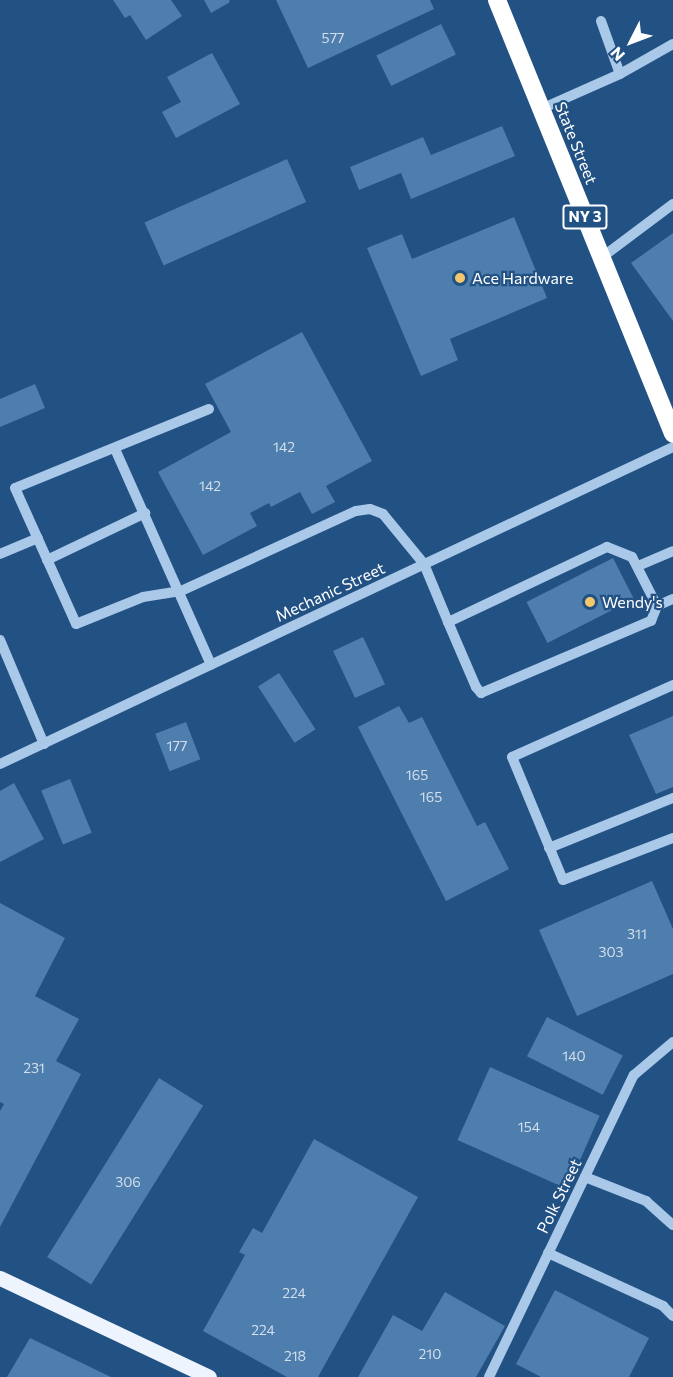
<!DOCTYPE html>
<style>
body{margin:0}
#map{position:relative;width:673px;height:1377px;overflow:hidden;background:#225184;font-family:Commissioner,sans-serif}
div>[style]{position:absolute}
.building>*{inset:0;background:#4e7eae;transform-origin:0 0}
.minor>*{height:10px;margin:-5px;padding:0 5px;transform-origin:5px;border-radius:5px;background:#aac9e9}
.major>*{height:15px;margin:-7.5px;padding:0 7.5px;transform-origin:7.5px;border-radius:7.5px;background:#edf4fe}
.highway>*{height:18px;margin:-9px;padding:0 9px;transform-origin:9px;border-radius:9px;background:#fff}
.dots>*{width:16px;height:16px;translate:-50% -50%;box-sizing:border-box;border:3px solid #225184;border-radius:50%}
span{translate:-50% -50%;white-space:nowrap;text-align:center;line-height:1.15;-webkit-text-stroke:4.5px #225184;paint-order:stroke}
.number-label{font-size:14px;color:#d3dfeb}
.number-label span{-webkit-text-stroke-width:0}
.shield-label span{padding:2px 4px;background:#225184;border:2px solid;border-radius:4px;-webkit-text-stroke-width:0}
.shield-label{font-size:15px;color:#fff;font-weight:700}
.street-label{font-size:16px;color:#fff}
.poi-label{font-size:16px;color:#fff}
.left{translate:0 -50%;text-align:left}
.north{position:absolute;left:601px;top:12px;width:60px;height:60px;-webkit-text-stroke:4px #225184;paint-order:stroke;rotate:228deg;font-size:16px;font-weight:700;line-height:24px;text-align:center;color:#fff}
.north::after{content:'';display:block;margin:auto;width:21px;height:27px;background:#fff;clip-path:polygon(50% 0,100% 100%,50% 72%,0 100%)}
</style>
<div id="map">
<div class="building">
<i style="clip-path:polygon(113px 0,171px 0,182px 16px,146px 40px,130px 15px,125px 18px)"></i>
<i style="clip-path:polygon(204px 0,229px 0,230px 2px,211px 13px)"></i>
<i style="clip-path:polygon(276px 0,430px 0,434px 9px,308px 68px)"></i>
<i style="left:441px;top:24px;width:34px;height:72px;rotate:64deg"></i>
<i style="clip-path:polygon(212px 53px,240px 104px,176px 138px,162px 112px,181px 102px,167px 77px)"></i>
<i style="clip-path:polygon(502px 126px,515px 156px,411px 199px,401px 173px,359px 190px,350px 167px,423px 137px,431px 155px)"></i>
<i style="left:287px;top:159px;width:47px;height:156px;rotate:66deg"></i>
<i style="clip-path:polygon(514px 217px,547px 298px,450px 339px,458px 360px,421px 376px,367px 248px,402px 234px,412px 259px)"></i>
<i style="clip-path:polygon(673px 233px,673px 321px,631px 263px)"></i>
<i style="clip-path:polygon(302px 332px,372px 461px,326px 486px,335px 502px,312px 514px,300px 492px,271px 507px,269px 503px,250px 513px,257px 526px,203px 555px,158px 472px,231px 432px,205px 384px)"></i>
<i style="clip-path:polygon(35px 384px,45px 408px,0 427px,0 399px)"></i>
<i style="left:613px;top:558px;width:46px;height:97px;rotate:63deg"></i>
<i style="left:363px;top:637px;width:52px;height:33px;rotate:65deg"></i>
<i style="left:279px;top:673px;width:67px;height:25px;rotate:57deg"></i>
<i style="clip-path:polygon(399px 706px,409px 723px,422px 717px,477px 826px,485px 822px,509px 869px,446px 901px,358px 727px)"></i>
<i style="clip-path:polygon(673px 716px,673px 787px,656px 794px,629px 735px)"></i>
<i style="left:186px;top:722px;width:40px;height:33px;rotate:69deg"></i>
<i style="left:70px;top:779px;width:58px;height:31px;rotate:68deg"></i>
<i style="clip-path:polygon(14px 783px,44px 839px,0 862px,0 791px)"></i>
<i style="clip-path:polygon(652px 881px,673px 929px,673px 974px,577px 1016px,539px 930px)"></i>
<i style="clip-path:polygon(0 903px,65px 938px,35px 996px,79px 1019px,56px 1061px,81px 1074px,0 1227px,0 1111px,4px 1104px,0 1102px)"></i>
<i style="left:547px;top:1017px;width:85px;height:44px;rotate:27deg"></i>
<i style="left:490px;top:1067px;width:120px;height:80px;rotate:24deg"></i>
<i style="left:159px;top:1078px;width:52px;height:211px;rotate:32deg"></i>
<i style="clip-path:polygon(314px 1139px,418px 1197px,318px 1377px,287px 1377px,203px 1331px,245px 1255px,239px 1252px,253px 1228px,262px 1233px)"></i>
<i style="clip-path:polygon(555px 1290px,649px 1338px,629px 1377px,541px 1377px,516px 1364px)"></i>
<i style="clip-path:polygon(445px 1292px,505px 1326px,476px 1377px,358px 1377px,393px 1315px,422px 1331px)"></i>
<i style="clip-path:polygon(30px 1338px,111px 1377px,7px 1377px)"></i>
</div>
<div class="minor">
<i style="left:601px;top:21px;width:56px;rotate:70.3deg"></i>
<i style="left:541px;top:109px;width:86px;rotate:-23.9deg"></i>
<i style="left:620px;top:74px;width:61px;rotate:-29.5deg"></i>
<i style="left:601px;top:258px;width:90px;rotate:-36.9deg"></i>
<i style="left:209px;top:409px;width:209px;rotate:157.8deg"></i>
<i style="left:15px;top:488px;width:149px;rotate:65.8deg"></i>
<i style="left:76px;top:624px;width:72px;rotate:-21.9deg"></i>
<i style="left:143px;top:597px;width:38px;rotate:-9deg"></i>
<i style="left:181px;top:591px;width:192px;rotate:-24.6deg"></i>
<i style="left:356px;top:511px;width:14px;rotate:-8deg"></i>
<i style="left:370px;top:509px;width:14px;rotate:21deg"></i>
<i style="left:383px;top:514px;width:65px;rotate:50.6deg"></i>
<i style="left:424px;top:564px;width:63px;rotate:67.5deg"></i>
<i style="left:448px;top:622px;width:71px;rotate:66.7deg"></i>
<i style="left:476px;top:687px;width:8px;rotate:50deg"></i>
<i style="left:481px;top:693px;width:185px;rotate:-23deg"></i>
<i style="left:651px;top:621px;width:16px;rotate:-68deg"></i>
<i style="left:657px;top:606px;width:55px;rotate:-117deg"></i>
<i style="left:632px;top:557px;width:27px;rotate:-158deg"></i>
<i style="left:607px;top:547px;width:176px;rotate:154.7deg"></i>
<i style="left:115px;top:449px;width:236px;rotate:66deg"></i>
<i style="left:0;top:554px;width:41px;rotate:-22.8deg"></i>
<i style="left:47px;top:560px;width:109px;rotate:-25.6deg"></i>
<i style="left:638px;top:566px;width:38px;rotate:-23deg"></i>
<i style="left:657px;top:606px;width:17px;rotate:-24deg"></i>
<i style="left:0;top:640px;width:113px;rotate:67.1deg"></i>
<i style="left:673px;top:685px;width:176px;rotate:155.9deg"></i>
<i style="left:512px;top:757px;width:133px;rotate:67.5deg"></i>
<i style="left:563px;top:880px;width:118px;rotate:-20.9deg"></i>
<i style="left:0;top:764px;width:744px;rotate:-25.22deg"></i>
<i style="left:549px;top:848px;width:134px;rotate:-22deg"></i>
<i style="left:585px;top:1177px;width:66px;rotate:21.5deg"></i>
<i style="left:646px;top:1201px;width:36px;rotate:42deg"></i>
<i style="left:548px;top:1253px;width:127px;rotate:24.7deg"></i>
<i style="left:663px;top:1306px;width:14px;rotate:45deg"></i>
<i style="left:489px;top:1377px;width:335px;rotate:-64.4deg"></i>
<i style="left:634px;top:1075px;width:51px;rotate:-40.2deg"></i>
</div>
<div class="major">
<i style="left:0;top:1278px;width:231px;rotate:25.3deg"></i>
</div>
<div class="highway">
<i style="left:497px;top:0;width:468px;rotate:67.9deg"></i>
</div>
<div class="dots">
<i style="left:460px;top:278px;background:#f5c76c"></i>
<i style="left:590px;top:602px;background:#f5c76c"></i>
</div>
<div class="number-label">
<span style="left:333px;top:38px">577</span>
<span style="left:284px;top:447px">142</span>
<span style="left:210px;top:486px">142</span>
<span style="left:177px;top:746px">177</span>
<span style="left:417px;top:775px">165</span>
<span style="left:431px;top:797px">165</span>
<span style="left:637px;top:934px">311</span>
<span style="left:611px;top:952px">303</span>
<span style="left:574px;top:1056px">140</span>
<span style="left:34px;top:1068px">231</span>
<span style="left:529px;top:1127px">154</span>
<span style="left:128px;top:1182px">306</span>
<span style="left:294px;top:1293px">224</span>
<span style="left:263px;top:1330px">224</span>
<span style="left:430px;top:1354px">210</span>
<span style="left:295px;top:1356px">218</span>
</div>
<div class="shield-label">
<span style="left:585px;top:217px">NY 3</span>
</div>
<div class="street-label">
<span style="left:576px;top:143px;rotate:68deg">State Street</span>
<span style="left:330px;top:592px;rotate:-25deg">Mechanic Street</span>
<span style="left:559px;top:1196px;rotate:-64deg">Polk Street</span>
</div>
<div class="poi-label">
<span class="left" style="left:472px;top:278px">Ace Hardware</span>
<span class="left" style="left:602px;top:602px">Wendy's</span>
</div>
<div class="north">N</div>
</div>
